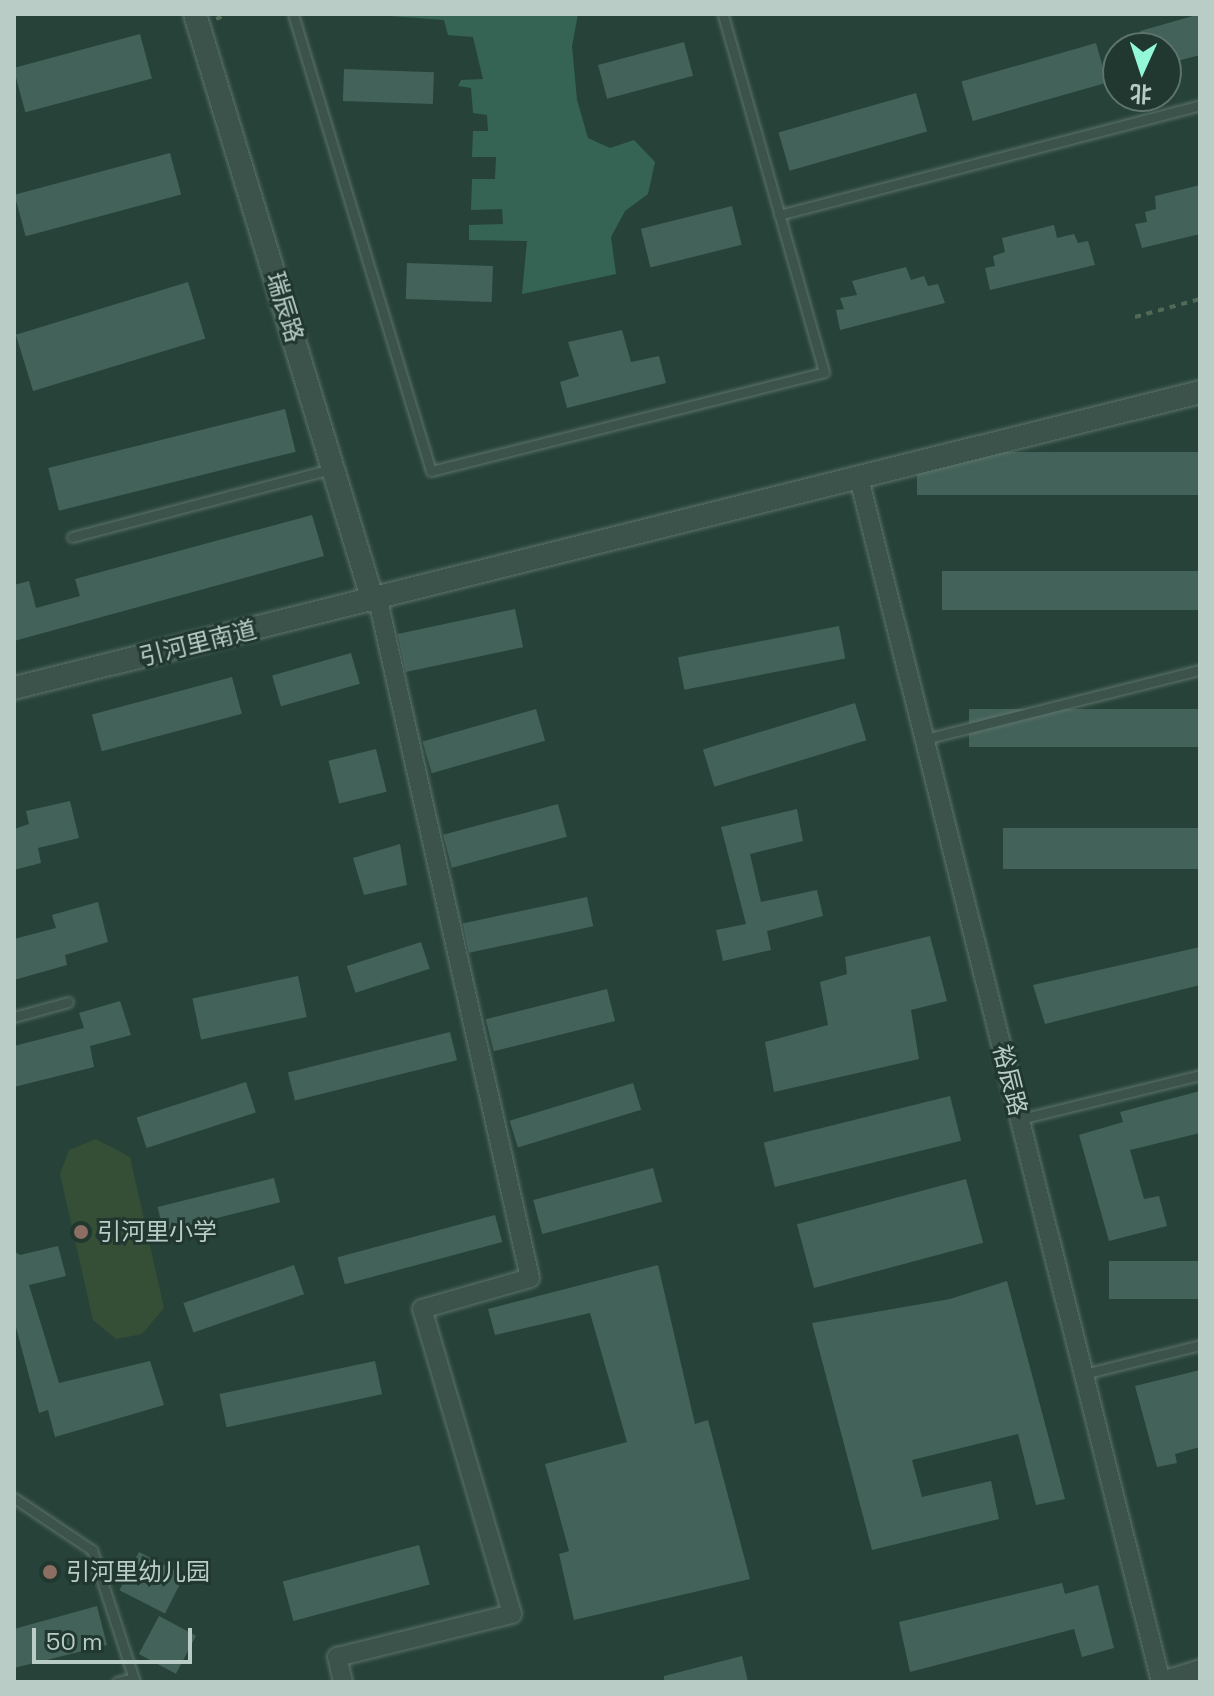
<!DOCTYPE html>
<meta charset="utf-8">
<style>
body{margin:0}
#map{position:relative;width:1214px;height:1696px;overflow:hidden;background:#274339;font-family:"Space Grotesk","Noto Sans SC",sans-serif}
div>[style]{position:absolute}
.green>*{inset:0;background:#354f36}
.water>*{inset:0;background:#366454}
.building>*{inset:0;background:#436259;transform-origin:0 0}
.path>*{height:4px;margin-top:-2px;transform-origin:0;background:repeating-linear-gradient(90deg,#516956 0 6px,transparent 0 12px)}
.roads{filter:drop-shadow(0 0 2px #5d736b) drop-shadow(0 0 2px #5d736b)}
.service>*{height:9px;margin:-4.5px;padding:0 4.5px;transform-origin:4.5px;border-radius:4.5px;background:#3c534b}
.minor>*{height:18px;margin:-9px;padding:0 9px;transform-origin:9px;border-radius:9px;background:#3c534b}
.tertiary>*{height:22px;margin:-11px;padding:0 11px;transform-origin:11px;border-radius:11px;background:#3c534b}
.dots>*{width:22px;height:22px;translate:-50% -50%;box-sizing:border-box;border:4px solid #203830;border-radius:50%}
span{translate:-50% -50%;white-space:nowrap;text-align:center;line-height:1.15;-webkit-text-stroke:6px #203830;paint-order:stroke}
.street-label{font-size:24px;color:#b9ccc6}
.poi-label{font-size:24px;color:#b9ccc6}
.left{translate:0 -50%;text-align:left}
.frame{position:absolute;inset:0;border:16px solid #b9ccc6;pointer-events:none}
.north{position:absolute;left:1102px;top:32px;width:80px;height:80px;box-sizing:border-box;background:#203830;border:2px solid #5d736c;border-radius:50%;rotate:183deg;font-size:22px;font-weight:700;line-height:32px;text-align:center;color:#b9ccc6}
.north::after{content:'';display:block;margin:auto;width:28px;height:36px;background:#93f8d8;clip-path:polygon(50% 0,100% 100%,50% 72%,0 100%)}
.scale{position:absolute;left:32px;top:1628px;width:160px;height:36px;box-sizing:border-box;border:4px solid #b9ccc6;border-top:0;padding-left:10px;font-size:24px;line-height:28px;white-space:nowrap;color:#b9ccc6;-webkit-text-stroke:6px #203830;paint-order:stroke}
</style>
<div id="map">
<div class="green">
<i style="clip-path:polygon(96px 1139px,130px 1157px,164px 1308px,142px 1334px,127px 1337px,116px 1339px,93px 1320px,60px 1174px,69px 1150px)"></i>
</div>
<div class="water">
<i style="clip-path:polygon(363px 14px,578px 14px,572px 46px,577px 100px,588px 138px,610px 148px,634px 140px,655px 162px,648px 194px,625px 211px,611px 237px,616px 274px,522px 294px,527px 241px,469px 240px,469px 225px,503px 224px,502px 209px,471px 210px,472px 179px,495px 179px,496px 157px,472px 157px,473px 131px,488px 131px,487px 115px,473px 113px,471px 88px,458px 86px,461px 80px,483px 79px,473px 37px,448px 35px,444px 20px)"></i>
</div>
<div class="building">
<i style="clip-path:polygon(1200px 14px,1200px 55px,1166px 64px,1166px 48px,1145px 48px,1140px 31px)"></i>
<i style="left:140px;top:34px;width:46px;height:131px;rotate:75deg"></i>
<i style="left:684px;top:42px;width:35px;height:89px;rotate:75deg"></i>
<i style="left:1096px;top:43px;width:41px;height:140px;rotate:74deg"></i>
<i style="left:344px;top:69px;width:90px;height:32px;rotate:2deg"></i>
<i style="left:916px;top:93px;width:40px;height:143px;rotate:74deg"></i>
<i style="left:170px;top:153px;width:43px;height:161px;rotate:75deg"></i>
<i style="clip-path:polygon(1200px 185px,1200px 234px,1142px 248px,1135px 224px,1147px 222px,1145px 212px,1156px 209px,1155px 196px)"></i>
<i style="left:732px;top:206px;width:40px;height:94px;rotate:76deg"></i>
<i style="clip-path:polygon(1054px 225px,1057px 238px,1074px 234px,1078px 243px,1088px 241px,1095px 265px,990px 290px,985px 268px,995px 266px,993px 256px,1005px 252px,1002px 238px)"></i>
<i style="left:407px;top:263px;width:86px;height:36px;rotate:2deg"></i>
<i style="clip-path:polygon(906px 267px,911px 280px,924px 276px,928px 286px,938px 284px,945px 303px,840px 330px,836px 310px,844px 309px,840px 298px,857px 295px,852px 281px)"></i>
<i style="left:188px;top:282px;width:59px;height:180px;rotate:73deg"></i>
<i style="clip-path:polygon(622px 330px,631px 362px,659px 356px,666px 383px,567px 408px,560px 382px,579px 376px,568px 342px)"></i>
<i style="left:285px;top:409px;width:44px;height:244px;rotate:76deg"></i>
<i style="left:1200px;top:452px;width:43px;height:283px;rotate:90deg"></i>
<i style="clip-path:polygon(312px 515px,324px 556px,14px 641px,14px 585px,29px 581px,36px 608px,80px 596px,75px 579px)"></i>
<i style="left:1200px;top:571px;width:39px;height:258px;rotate:90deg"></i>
<i style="left:515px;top:609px;width:39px;height:120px;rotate:78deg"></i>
<i style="left:839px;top:626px;width:33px;height:164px;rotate:79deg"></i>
<i style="left:351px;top:653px;width:32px;height:82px;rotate:74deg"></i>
<i style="left:232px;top:677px;width:38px;height:145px;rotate:75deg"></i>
<i style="left:855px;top:703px;width:39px;height:159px;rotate:73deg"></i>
<i style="left:536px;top:709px;width:33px;height:118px;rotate:74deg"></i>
<i style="left:1200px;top:709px;width:38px;height:231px;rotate:90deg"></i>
<i style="left:376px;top:749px;width:44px;height:49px;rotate:76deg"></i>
<i style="clip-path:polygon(70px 801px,79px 838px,38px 848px,41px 863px,14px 870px,14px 829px,29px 824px,26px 811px)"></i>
<i style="left:558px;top:804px;width:34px;height:119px;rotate:75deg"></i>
<i style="clip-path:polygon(797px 809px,803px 841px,750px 854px,761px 902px,817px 890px,823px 916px,767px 931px,771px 950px,723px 961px,716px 930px,746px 924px,721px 827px)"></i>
<i style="left:1200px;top:828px;width:41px;height:197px;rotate:90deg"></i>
<i style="clip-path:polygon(400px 844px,407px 885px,364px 895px,353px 858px)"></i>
<i style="left:587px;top:897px;width:30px;height:127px;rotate:78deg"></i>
<i style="clip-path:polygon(98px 902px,108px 942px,65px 955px,67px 965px,14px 980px,14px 939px,56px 928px,52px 915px)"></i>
<i style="clip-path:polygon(930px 936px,947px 1001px,911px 1010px,919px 1059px,774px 1092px,765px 1042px,828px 1025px,820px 982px,847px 974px,845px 957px)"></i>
<i style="left:421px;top:942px;width:28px;height:78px;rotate:72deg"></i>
<i style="clip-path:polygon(1200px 947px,1200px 985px,1045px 1024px,1033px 985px)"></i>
<i style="left:298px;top:976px;width:42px;height:108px;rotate:78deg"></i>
<i style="left:607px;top:989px;width:33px;height:125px;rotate:76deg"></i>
<i style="clip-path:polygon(120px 1001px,131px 1035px,90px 1046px,94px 1067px,14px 1087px,14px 1046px,84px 1028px,79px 1013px)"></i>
<i style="left:450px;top:1032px;width:29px;height:167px;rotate:76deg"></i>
<i style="left:246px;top:1082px;width:32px;height:115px;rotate:72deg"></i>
<i style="left:633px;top:1083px;width:28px;height:129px;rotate:73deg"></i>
<i style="clip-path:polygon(1200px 1091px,1200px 1133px,1130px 1150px,1144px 1199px,1159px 1196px,1167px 1226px,1109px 1241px,1079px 1135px,1123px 1122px,1120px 1112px)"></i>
<i style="left:950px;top:1096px;width:46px;height:192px;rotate:76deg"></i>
<i style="left:653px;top:1168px;width:35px;height:124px;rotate:75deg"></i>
<i style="left:274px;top:1178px;width:25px;height:120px;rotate:76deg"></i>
<i style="left:966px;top:1179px;width:66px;height:175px;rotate:75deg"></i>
<i style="left:495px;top:1215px;width:28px;height:163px;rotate:75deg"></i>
<i style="clip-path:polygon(58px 1246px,66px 1276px,29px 1285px,59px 1383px,150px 1361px,164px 1405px,55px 1437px,48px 1410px,39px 1413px,14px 1320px,14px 1251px,20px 1255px)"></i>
<i style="left:1200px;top:1261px;width:38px;height:91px;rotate:90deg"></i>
<i style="left:294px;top:1265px;width:31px;height:117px;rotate:71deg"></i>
<i style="clip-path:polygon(658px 1265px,695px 1424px,708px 1420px,750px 1579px,574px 1620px,559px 1554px,569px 1551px,545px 1464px,627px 1442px,590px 1313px,495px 1335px,488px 1309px)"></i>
<i style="clip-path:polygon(1007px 1281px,1065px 1499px,1036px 1505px,1018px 1434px,912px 1460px,922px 1497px,991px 1481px,999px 1519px,872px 1550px,812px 1323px,950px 1299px)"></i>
<i style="left:375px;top:1361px;width:34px;height:159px;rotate:78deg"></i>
<i style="clip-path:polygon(1200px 1370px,1200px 1447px,1175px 1454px,1177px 1463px,1157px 1467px,1135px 1386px)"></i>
<i style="left:419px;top:1545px;width:41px;height:141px;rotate:75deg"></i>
<i style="left:139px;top:1552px;width:51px;height:43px;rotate:27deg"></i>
<i style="clip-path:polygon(1062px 1583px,1065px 1594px,1098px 1585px,1114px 1648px,1082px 1657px,1074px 1629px,910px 1672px,899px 1622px)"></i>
<i style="clip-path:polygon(97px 1606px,107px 1645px,14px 1668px,14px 1629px)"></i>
<i style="left:159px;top:1616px;width:42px;height:43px;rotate:28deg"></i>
<i style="clip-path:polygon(742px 1656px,748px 1682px,664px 1682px,664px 1676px)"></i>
</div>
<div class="path">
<i style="left:216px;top:19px;width:13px;rotate:-23deg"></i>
<i style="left:1135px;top:317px;width:67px;rotate:-15.5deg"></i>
</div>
<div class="roads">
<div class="service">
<i style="left:293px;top:14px;width:477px;rotate:73.2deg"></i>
<i style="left:431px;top:471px;width:405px;rotate:-14.1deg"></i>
<i style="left:824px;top:372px;width:372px;rotate:-105.8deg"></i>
<i style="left:779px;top:215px;width:435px;rotate:-14.6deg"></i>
<i style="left:72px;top:537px;width:269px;rotate:-14.7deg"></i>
<i style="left:925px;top:739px;width:284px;rotate:-14.1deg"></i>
<i style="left:14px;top:1017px;width:56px;rotate:-15.5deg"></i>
<i style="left:1020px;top:1119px;width:185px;rotate:-13.7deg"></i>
<i style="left:1084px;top:1374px;width:120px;rotate:-14deg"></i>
<i style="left:14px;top:1498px;width:94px;rotate:33.7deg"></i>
<i style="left:92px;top:1550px;width:139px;rotate:72deg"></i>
<i style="left:117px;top:1682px;width:17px;rotate:-13deg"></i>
</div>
<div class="minor">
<i style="left:859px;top:478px;width:1241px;rotate:75.92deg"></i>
<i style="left:343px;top:1682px;width:26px;rotate:-103deg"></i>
<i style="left:337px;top:1657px;width:180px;rotate:-13.8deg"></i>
<i style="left:512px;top:1614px;width:318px;rotate:-106.4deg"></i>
<i style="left:422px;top:1309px;width:112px;rotate:-16deg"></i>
<i style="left:530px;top:1278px;width:695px;rotate:-102.64deg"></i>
</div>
<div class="tertiary">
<i style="left:195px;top:14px;width:613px;rotate:73.13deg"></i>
<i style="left:14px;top:688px;width:1222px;rotate:-14.01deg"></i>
<i style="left:1165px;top:1682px;width:37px;rotate:-17deg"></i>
</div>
</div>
<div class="dots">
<i style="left:81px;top:1232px;background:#8d6e63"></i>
<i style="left:50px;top:1572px;background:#8d6e63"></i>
</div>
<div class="street-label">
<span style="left:285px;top:307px;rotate:73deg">瑞辰路</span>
<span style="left:198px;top:643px;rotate:-14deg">引河里南道</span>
<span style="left:1010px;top:1080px;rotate:76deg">裕辰路</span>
</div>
<div class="poi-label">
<span class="left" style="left:97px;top:1232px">引河里小学</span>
<span class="left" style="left:66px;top:1572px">引河里幼儿园</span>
</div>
<div class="frame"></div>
<div class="north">北</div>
<div class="scale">50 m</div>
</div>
